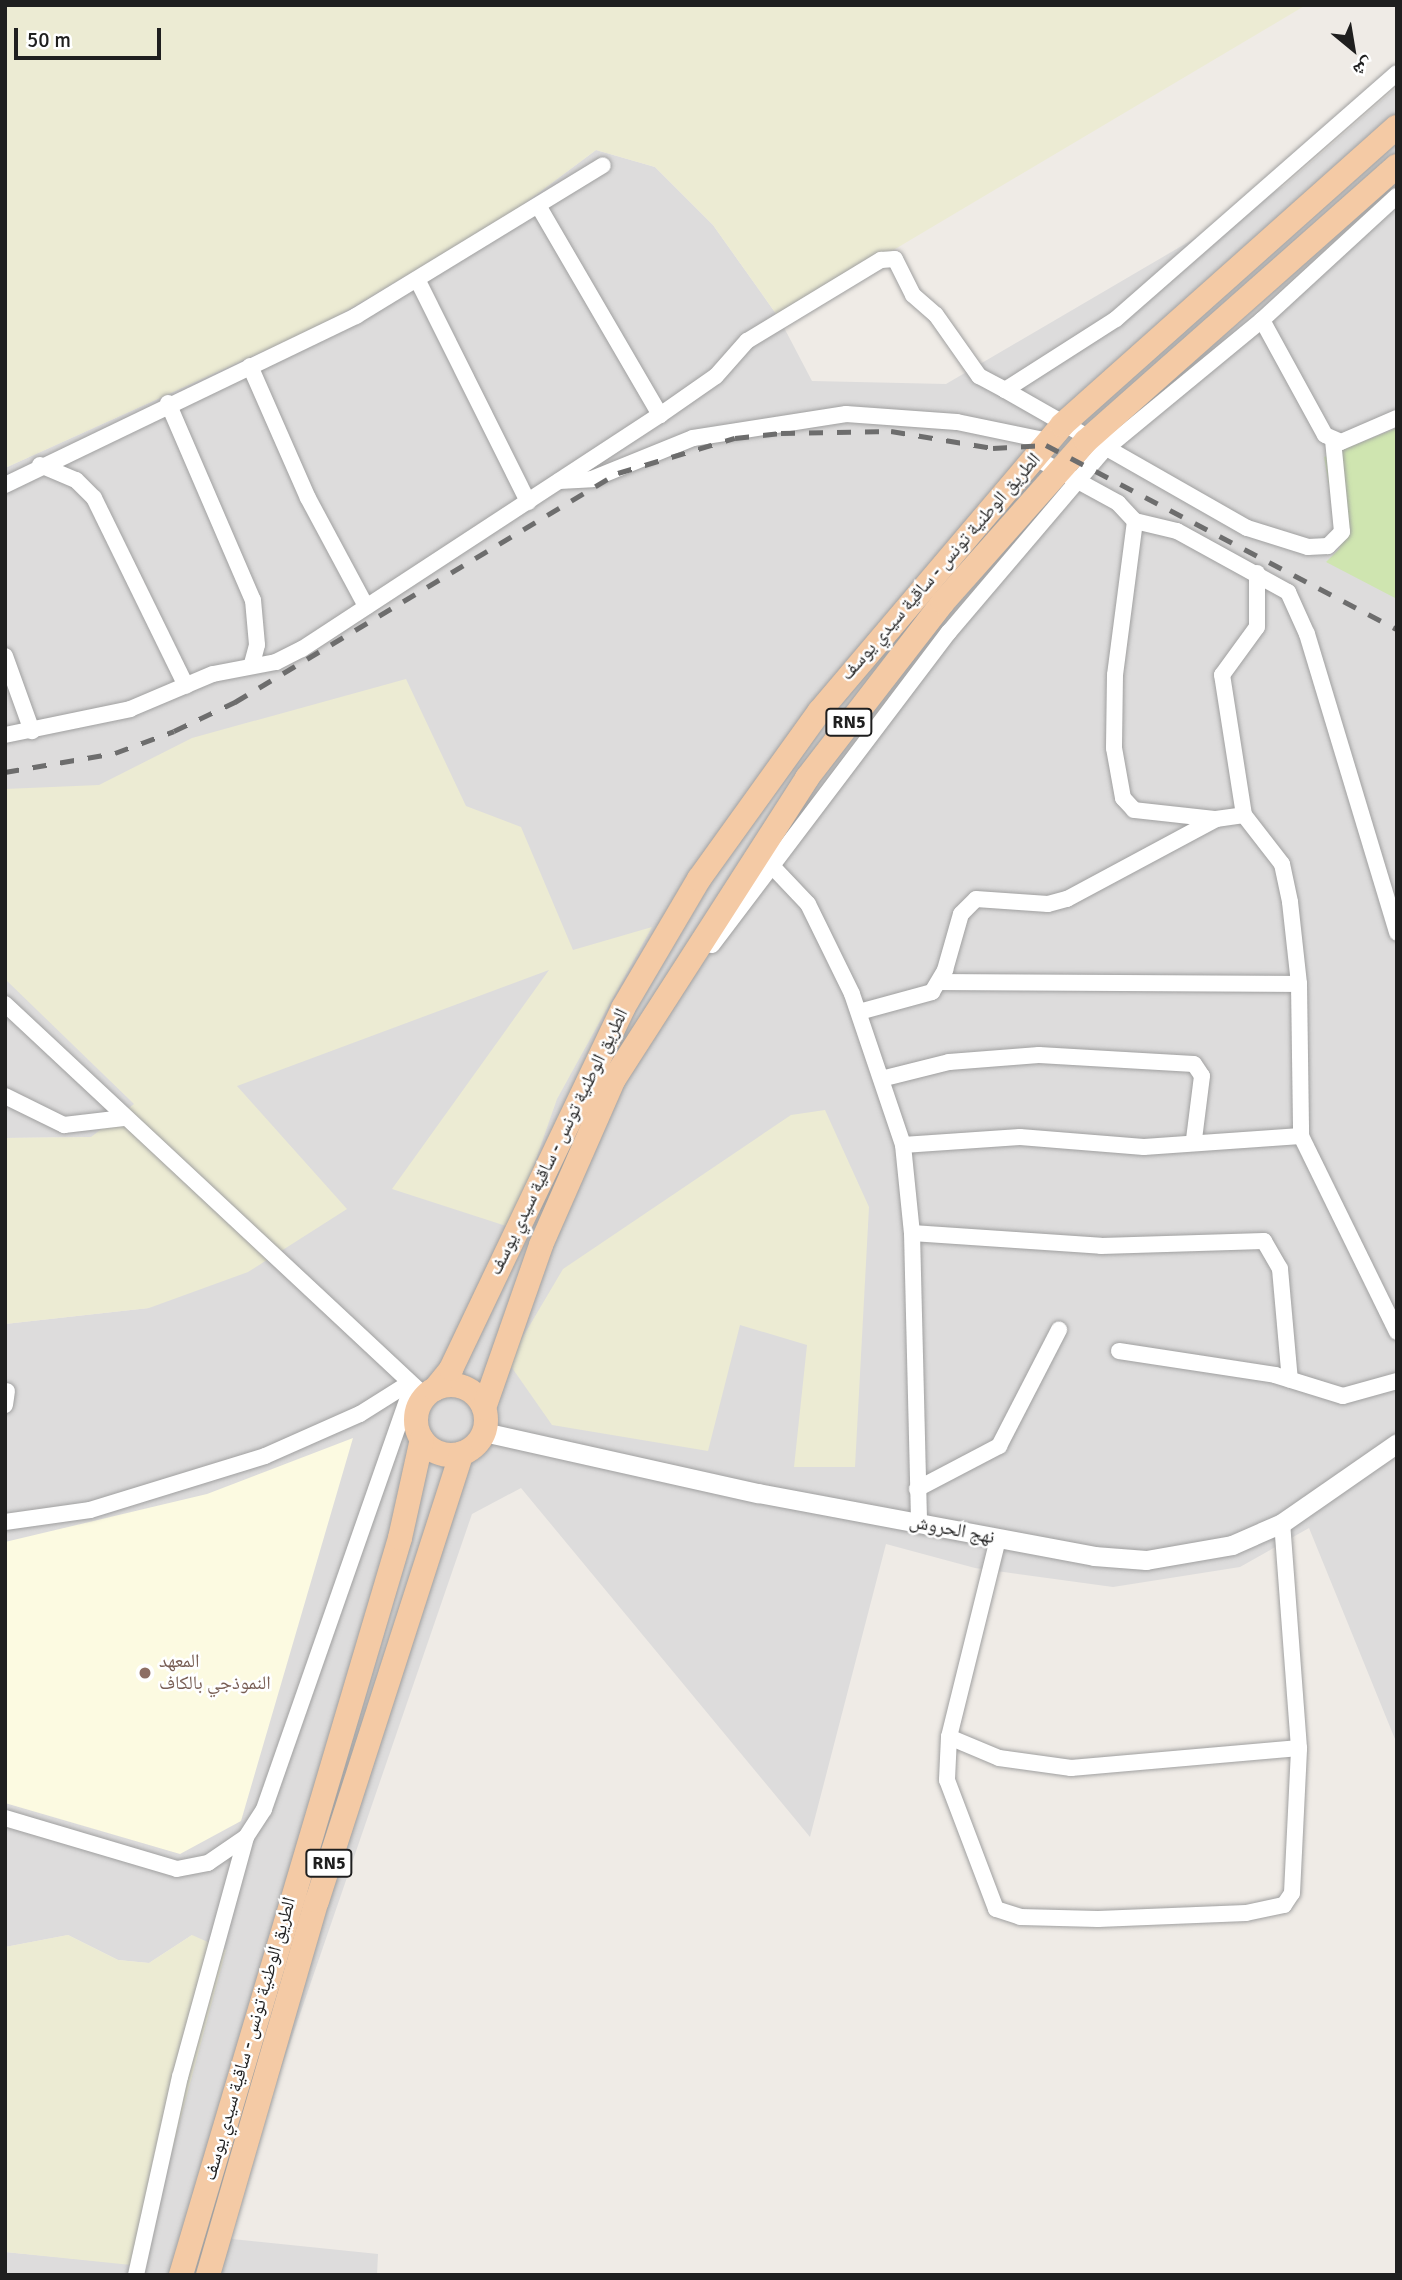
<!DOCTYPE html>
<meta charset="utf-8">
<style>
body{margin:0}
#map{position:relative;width:1402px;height:2280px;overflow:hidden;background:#efebe6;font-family:Signika,"Noto Naskh Arabic",sans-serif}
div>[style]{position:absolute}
.residential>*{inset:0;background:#dddcdc}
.education>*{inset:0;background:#fcfae1}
.farmland>*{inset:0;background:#ecebd3}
.grass>*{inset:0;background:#cfe5b0}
.roads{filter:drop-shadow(0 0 2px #a0a0a0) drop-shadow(0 0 2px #a0a0a0)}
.minor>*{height:16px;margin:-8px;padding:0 8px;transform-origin:8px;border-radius:8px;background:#fff}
.tertiary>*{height:19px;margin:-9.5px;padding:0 9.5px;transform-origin:9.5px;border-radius:9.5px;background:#fff}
.primary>*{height:24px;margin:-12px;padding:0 12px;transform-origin:12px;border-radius:12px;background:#f4caa5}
.primary>.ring{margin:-12px;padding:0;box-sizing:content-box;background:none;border:24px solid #f4caa5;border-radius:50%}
.rail>*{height:5px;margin-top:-2.5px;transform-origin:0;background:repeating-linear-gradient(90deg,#6d6d6d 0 14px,transparent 0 28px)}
.dots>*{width:19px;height:19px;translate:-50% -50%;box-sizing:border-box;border:4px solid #fff;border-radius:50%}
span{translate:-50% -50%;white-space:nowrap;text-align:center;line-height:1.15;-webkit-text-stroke:5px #fff;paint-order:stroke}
.shield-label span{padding:2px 5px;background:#fff;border:2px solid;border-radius:5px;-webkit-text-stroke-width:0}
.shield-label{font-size:18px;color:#1f1f1f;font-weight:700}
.street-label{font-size:19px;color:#1f1f1f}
.education-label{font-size:19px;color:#785e54}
.left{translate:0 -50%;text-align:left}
.frame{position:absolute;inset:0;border:7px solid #1f1f1f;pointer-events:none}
.north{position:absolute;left:1318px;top:14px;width:70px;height:70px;-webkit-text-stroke:5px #fff;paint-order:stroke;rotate:150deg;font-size:19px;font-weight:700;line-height:28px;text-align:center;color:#1f1f1f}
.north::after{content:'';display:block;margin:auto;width:24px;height:32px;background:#1f1f1f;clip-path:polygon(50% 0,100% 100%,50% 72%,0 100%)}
.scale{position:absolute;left:14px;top:28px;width:147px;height:32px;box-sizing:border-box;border:4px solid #1f1f1f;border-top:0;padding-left:9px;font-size:21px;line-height:24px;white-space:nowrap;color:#1f1f1f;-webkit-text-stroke:5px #fff;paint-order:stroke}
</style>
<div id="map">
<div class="residential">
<i style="clip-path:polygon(1397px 87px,1397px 1744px,1309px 1528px,1240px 1567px,1113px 1587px,975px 1568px,886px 1544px,810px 1837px,521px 1488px,472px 1514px,223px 2238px,378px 2254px,377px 2275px,5px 2275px,5px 2252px,141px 2265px,192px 1935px,149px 1963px,118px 1960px,68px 1935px,5px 1947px,5px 1324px,149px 1308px,91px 1137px,5px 1138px,5px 468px,326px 323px,509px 215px,596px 150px,655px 167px,713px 225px,779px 318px,812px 381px,946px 384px,1284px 186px)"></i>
</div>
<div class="education">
<i style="clip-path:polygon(353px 1438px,241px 1821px,180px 1854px,5px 1803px,5px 1542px,207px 1494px)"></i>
</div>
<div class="farmland">
<i style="clip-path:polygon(5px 5px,1306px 5px,779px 318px,713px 225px,655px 167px,596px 150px,509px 215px,326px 323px,5px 468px)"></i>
<i style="clip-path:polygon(406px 679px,466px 806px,521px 827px,573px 950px,652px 927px,557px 1099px,512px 1228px,392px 1189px,549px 970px,237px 1086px,347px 1209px,248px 1272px,149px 1308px,5px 1324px,5px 1138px,91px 1137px,134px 1104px,5px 979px,5px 789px,99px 785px,192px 738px)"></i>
<i style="clip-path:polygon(825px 1110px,869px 1207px,855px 1467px,794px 1467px,807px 1345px,740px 1325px,708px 1451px,552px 1425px,508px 1362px,563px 1269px,791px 1115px)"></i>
<i style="clip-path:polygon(68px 1935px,118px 1960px,149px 1963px,192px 1935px,226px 1950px,141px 2266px,5px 2252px,5px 1947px)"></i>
</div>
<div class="grass">
<i style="clip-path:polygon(1397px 428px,1397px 599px,1326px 562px,1340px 548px,1324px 457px)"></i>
</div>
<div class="roads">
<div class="minor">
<i style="left:539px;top:207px;width:241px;rotate:59.8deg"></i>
<i style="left:418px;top:281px;width:247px;rotate:63.5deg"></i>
<i style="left:1262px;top:320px;width:131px;rotate:61.3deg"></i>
<i style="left:1325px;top:435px;width:17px;rotate:24deg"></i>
<i style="left:1341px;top:442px;width:61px;rotate:-23.2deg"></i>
<i style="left:250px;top:366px;width:144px;rotate:66.3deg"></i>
<i style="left:308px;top:498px;width:123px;rotate:61.8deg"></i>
<i style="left:168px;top:403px;width:215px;rotate:66.7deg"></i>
<i style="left:253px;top:600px;width:45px;rotate:84.9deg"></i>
<i style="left:257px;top:645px;width:20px;rotate:105deg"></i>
<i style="left:1333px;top:440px;width:92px;rotate:84.4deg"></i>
<i style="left:1342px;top:532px;width:20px;rotate:135deg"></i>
<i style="left:1328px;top:546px;width:20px;rotate:177deg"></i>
<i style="left:1308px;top:547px;width:64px;rotate:-162.7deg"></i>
<i style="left:1247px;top:528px;width:279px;rotate:-150.3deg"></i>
<i style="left:1005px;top:390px;width:132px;rotate:-32.6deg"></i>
<i style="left:1116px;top:319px;width:373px;rotate:-41.2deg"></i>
<i style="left:1034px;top:457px;width:96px;rotate:28.7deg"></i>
<i style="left:1118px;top:503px;width:25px;rotate:47deg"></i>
<i style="left:1135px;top:521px;width:155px;rotate:97.4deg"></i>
<i style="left:1115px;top:675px;width:73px;rotate:90.8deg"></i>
<i style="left:1114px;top:748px;width:51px;rotate:79.8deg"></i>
<i style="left:1123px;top:798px;width:16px;rotate:47deg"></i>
<i style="left:1134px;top:810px;width:82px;rotate:6.3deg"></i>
<i style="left:40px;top:465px;width:39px;rotate:23deg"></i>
<i style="left:76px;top:480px;width:25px;rotate:45deg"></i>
<i style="left:94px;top:498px;width:209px;rotate:63.9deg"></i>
<i style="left:559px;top:481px;width:33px;rotate:-3deg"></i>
<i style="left:592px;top:479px;width:109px;rotate:-22.1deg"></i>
<i style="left:693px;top:438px;width:155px;rotate:-8.9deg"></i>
<i style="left:846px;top:414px;width:111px;rotate:4.1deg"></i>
<i style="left:957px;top:422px;width:94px;rotate:11.7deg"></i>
<i style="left:5px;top:485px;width:390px;rotate:-25.7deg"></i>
<i style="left:356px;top:316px;width:289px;rotate:-31.4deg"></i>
<i style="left:1135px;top:521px;width:43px;rotate:13.4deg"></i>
<i style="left:1177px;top:531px;width:127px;rotate:28.8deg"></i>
<i style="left:1288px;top:592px;width:46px;rotate:65.7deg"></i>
<i style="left:1307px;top:634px;width:312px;rotate:73.2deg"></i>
<i style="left:5px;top:656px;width:80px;rotate:70.2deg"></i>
<i style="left:5px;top:735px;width:128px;rotate:-11.7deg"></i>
<i style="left:130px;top:709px;width:90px;rotate:-22.9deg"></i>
<i style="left:213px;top:674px;width:64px;rotate:-10.8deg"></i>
<i style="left:276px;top:662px;width:29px;rotate:-27deg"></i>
<i style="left:302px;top:649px;width:428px;rotate:-33.2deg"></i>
<i style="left:660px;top:415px;width:68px;rotate:-34.9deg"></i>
<i style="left:716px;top:376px;width:47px;rotate:-48.5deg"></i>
<i style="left:747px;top:341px;width:157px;rotate:-31.2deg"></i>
<i style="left:881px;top:260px;width:14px;rotate:-4deg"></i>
<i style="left:895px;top:259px;width:40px;rotate:63.4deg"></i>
<i style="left:913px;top:295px;width:30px;rotate:41deg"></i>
<i style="left:936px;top:315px;width:75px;rotate:54.8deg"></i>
<i style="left:979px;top:376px;width:30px;rotate:28deg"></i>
<i style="left:1244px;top:815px;width:142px;rotate:-98.9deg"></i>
<i style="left:1222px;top:675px;width:59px;rotate:-53.9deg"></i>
<i style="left:1257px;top:627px;width:54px;rotate:-90deg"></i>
<i style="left:772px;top:866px;width:52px;rotate:46.5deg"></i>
<i style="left:808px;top:904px;width:100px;rotate:63.9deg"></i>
<i style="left:852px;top:994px;width:159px;rotate:71.3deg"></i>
<i style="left:903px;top:1145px;width:88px;rotate:84.2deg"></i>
<i style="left:912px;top:1233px;width:290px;rotate:88.6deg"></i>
<i style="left:712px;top:945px;width:393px;rotate:-52.9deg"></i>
<i style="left:949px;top:632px;width:238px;rotate:-49.6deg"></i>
<i style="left:1103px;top:451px;width:206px;rotate:-39.5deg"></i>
<i style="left:1262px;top:320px;width:183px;rotate:-42.6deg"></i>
<i style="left:941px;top:982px;width:358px;rotate:0.3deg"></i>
<i style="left:5px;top:1004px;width:575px;rotate:43.03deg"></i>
<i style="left:859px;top:1012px;width:76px;rotate:-15.3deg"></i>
<i style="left:932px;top:992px;width:26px;rotate:-59deg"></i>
<i style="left:945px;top:970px;width:58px;rotate:-74.1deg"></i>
<i style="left:961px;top:914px;width:21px;rotate:-45deg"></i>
<i style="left:976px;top:899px;width:72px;rotate:4deg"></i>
<i style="left:1048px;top:904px;width:20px;rotate:-15deg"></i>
<i style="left:1067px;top:899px;width:169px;rotate:-28.2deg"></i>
<i style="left:1216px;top:819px;width:28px;rotate:-8deg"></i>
<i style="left:1244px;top:815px;width:62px;rotate:52.2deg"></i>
<i style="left:1282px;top:864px;width:39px;rotate:78deg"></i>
<i style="left:1290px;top:902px;width:82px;rotate:83.7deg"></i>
<i style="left:1299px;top:984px;width:152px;rotate:89.2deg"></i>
<i style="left:1301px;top:1136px;width:218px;rotate:63.9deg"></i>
<i style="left:885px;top:1078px;width:66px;rotate:-14deg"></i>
<i style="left:949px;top:1062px;width:90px;rotate:-4.4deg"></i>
<i style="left:1039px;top:1055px;width:155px;rotate:3.3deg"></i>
<i style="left:1194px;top:1064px;width:14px;rotate:56deg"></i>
<i style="left:1202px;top:1076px;width:64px;rotate:97.2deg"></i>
<i style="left:5px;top:1096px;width:66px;rotate:26.2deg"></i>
<i style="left:64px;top:1125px;width:60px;rotate:-6.7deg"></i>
<i style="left:903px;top:1145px;width:117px;rotate:-3.9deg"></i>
<i style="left:1020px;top:1137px;width:124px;rotate:4.6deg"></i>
<i style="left:1144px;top:1147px;width:157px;rotate:-4deg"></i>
<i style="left:912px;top:1233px;width:189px;rotate:3.9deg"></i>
<i style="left:1101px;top:1246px;width:163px;rotate:-1.8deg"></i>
<i style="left:1264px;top:1241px;width:32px;rotate:60deg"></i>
<i style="left:1280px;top:1269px;width:111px;rotate:84.9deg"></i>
<i style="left:1119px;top:1351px;width:158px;rotate:8.7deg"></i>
<i style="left:1275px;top:1375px;width:71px;rotate:17.2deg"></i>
<i style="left:1343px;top:1396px;width:56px;rotate:-15.5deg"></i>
<i style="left:5px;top:1405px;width:14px;rotate:-82deg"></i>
<i style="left:917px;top:1489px;width:93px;rotate:-27.7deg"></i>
<i style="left:999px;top:1446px;width:131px;rotate:-62.7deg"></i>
<i style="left:5px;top:1522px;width:86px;rotate:-8deg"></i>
<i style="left:90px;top:1510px;width:183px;rotate:-17.1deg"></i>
<i style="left:265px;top:1456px;width:104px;rotate:-23.9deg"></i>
<i style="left:360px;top:1414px;width:54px;rotate:-32.2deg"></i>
<i style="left:998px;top:1539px;width:204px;rotate:103.9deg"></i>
<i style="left:949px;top:1737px;width:43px;rotate:92.7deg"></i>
<i style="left:947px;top:1780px;width:138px;rotate:69.2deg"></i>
<i style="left:996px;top:1909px;width:25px;rotate:18deg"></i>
<i style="left:1020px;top:1917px;width:78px;rotate:1.5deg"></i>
<i style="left:1098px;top:1919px;width:148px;rotate:-2.3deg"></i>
<i style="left:1246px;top:1913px;width:39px;rotate:-12deg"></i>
<i style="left:1284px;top:1905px;width:14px;rotate:-56deg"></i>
<i style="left:1292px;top:1893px;width:145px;rotate:-87.2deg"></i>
<i style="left:1299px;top:1748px;width:226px;rotate:-94.3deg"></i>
<i style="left:949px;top:1737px;width:54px;rotate:22.8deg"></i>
<i style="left:999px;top:1758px;width:73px;rotate:7.9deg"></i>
<i style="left:1071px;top:1768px;width:229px;rotate:-5deg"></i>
<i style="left:5px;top:1818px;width:179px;rotate:16.5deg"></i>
<i style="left:177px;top:1869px;width:32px;rotate:-11deg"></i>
<i style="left:208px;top:1863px;width:46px;rotate:-34.4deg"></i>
<i style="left:246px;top:1837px;width:33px;rotate:-57deg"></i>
<i style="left:264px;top:1809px;width:445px;rotate:-70.7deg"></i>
<i style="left:136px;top:2275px;width:203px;rotate:-77.5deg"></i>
<i style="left:180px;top:2077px;width:249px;rotate:-74.6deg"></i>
</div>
<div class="tertiary">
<i style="left:484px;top:1432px;width:281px;rotate:12.6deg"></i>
<i style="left:758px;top:1493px;width:342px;rotate:10.6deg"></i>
<i style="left:1094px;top:1556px;width:52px;rotate:4.4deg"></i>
<i style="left:1146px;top:1560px;width:87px;rotate:-9.9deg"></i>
<i style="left:1232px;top:1545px;width:55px;rotate:-23.7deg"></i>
<i style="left:1282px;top:1523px;width:140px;rotate:-34.8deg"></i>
</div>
<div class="primary">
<i class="ring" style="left:416px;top:1385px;width:46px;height:46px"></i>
<i style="left:435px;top:1389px;width:26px;rotate:-51deg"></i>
<i style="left:451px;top:1369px;width:400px;rotate:-64.5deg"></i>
<i style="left:623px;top:1008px;width:150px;rotate:-59.5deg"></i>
<i style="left:699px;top:879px;width:206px;rotate:-54.3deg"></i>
<i style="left:819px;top:712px;width:376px;rotate:-49.7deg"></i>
<i style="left:1062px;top:425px;width:448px;rotate:-41.7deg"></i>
<i style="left:484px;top:1408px;width:173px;rotate:-70.7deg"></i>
<i style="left:541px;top:1245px;width:181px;rotate:-66.3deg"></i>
<i style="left:614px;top:1079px;width:358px;rotate:-57.3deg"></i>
<i style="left:807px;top:778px;width:222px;rotate:-52.3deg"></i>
<i style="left:943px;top:602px;width:215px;rotate:-48.4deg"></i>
<i style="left:1086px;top:441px;width:415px;rotate:-41.5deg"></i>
<i style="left:181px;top:2275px;width:769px;rotate:-73.45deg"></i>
<i style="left:400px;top:1538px;width:101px;rotate:-77.5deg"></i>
<i style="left:208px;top:2275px;width:390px;rotate:-73.8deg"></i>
<i style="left:317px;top:1901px;width:470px;rotate:-72.1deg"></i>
</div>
</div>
<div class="rail">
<i style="left:5px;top:772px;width:112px;rotate:-9.8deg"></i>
<i style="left:115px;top:753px;width:63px;rotate:-20.4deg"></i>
<i style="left:174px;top:731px;width:68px;rotate:-25.4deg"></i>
<i style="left:235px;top:702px;width:446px;rotate:-30.9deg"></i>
<i style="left:618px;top:473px;width:122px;rotate:-16.7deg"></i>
<i style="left:735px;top:438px;width:46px;rotate:-6.2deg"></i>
<i style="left:781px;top:433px;width:110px;rotate:-1deg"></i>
<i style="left:891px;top:431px;width:103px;rotate:9.5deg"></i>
<i style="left:993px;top:448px;width:53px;rotate:-3.2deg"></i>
<i style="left:1046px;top:445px;width:396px;rotate:27.7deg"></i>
</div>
<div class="dots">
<i style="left:145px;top:1673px;background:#8d6e63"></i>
</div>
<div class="shield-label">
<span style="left:849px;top:722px">RN5</span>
<span style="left:329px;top:1863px">RN5</span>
</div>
<div class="street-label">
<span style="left:941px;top:567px;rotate:-49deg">الطريق الوطنية تونس - ساقية سيدي يوسف</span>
<span style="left:559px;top:1142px;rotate:-64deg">الطريق الوطنية تونس - ساقية سيدي يوسف</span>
<span style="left:952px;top:1530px;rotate:11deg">نهج الحروش</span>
<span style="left:250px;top:2039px;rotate:-74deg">الطريق الوطنية تونس - ساقية سيدي يوسف</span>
</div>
<div class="education-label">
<span class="left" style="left:159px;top:1673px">المعهد<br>النموذجي بالكاف</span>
</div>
<div class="frame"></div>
<div class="north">ش</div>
<div class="scale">50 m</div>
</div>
